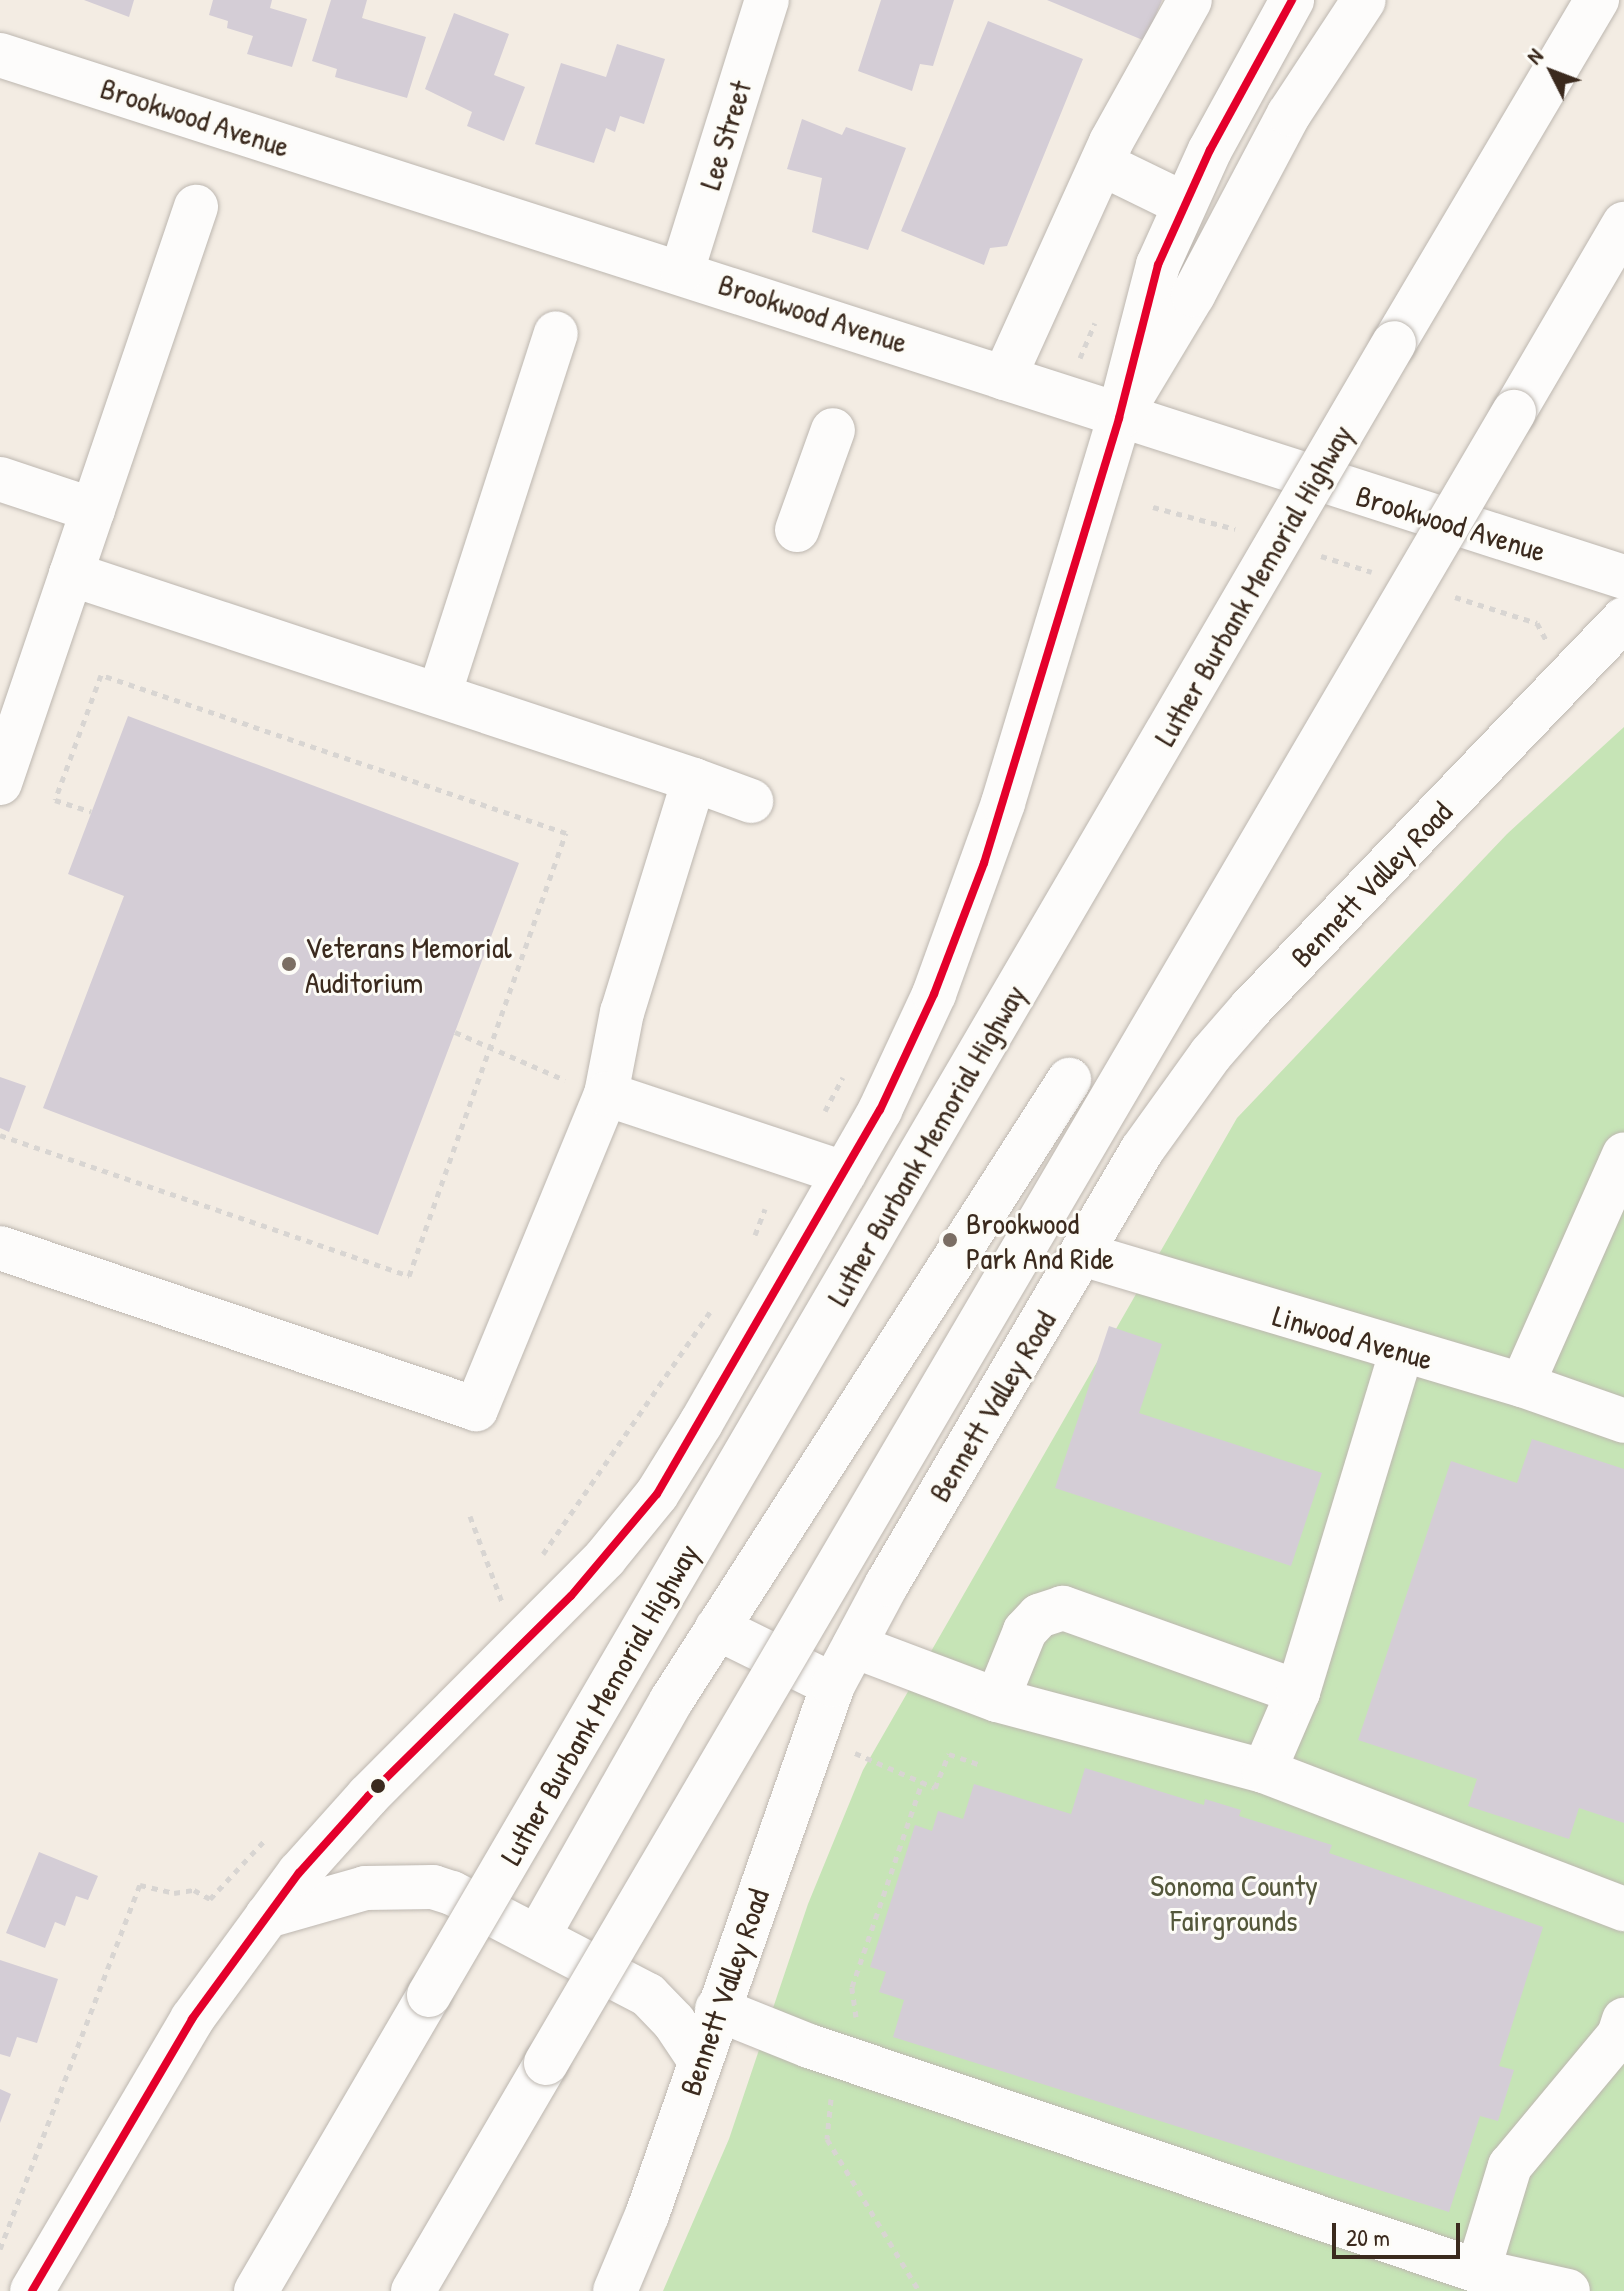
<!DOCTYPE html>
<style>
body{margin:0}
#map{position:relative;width:1624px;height:2291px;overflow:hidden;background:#f3ece3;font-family:"Patrick Hand",sans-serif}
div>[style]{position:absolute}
.green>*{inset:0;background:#c6e4b6}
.building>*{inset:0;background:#d4cdd6}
.path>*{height:5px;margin-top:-2.5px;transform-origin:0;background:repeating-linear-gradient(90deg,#d8d5d2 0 6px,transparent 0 12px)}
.roads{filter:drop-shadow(0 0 2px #bdb7b0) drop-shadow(0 0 2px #bdb7b0)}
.minor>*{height:44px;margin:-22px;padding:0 22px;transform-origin:22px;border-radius:22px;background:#fdfcfb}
.major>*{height:44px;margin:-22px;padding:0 22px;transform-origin:22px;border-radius:22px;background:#fdfcfb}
.highway>*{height:44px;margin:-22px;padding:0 22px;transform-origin:22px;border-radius:22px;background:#fdfcfb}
.bridges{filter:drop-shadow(0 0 2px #bdb7b0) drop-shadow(0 0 2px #bdb7b0)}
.highway-bridge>*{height:44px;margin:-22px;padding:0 22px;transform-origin:22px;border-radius:22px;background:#fdfcfb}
.bus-1>*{height:8px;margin:-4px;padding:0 4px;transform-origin:4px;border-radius:4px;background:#e4002b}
.dots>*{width:22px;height:22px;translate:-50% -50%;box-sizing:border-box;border:4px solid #fdfcf7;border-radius:50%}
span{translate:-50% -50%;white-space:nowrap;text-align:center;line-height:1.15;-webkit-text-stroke:6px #fdfcf7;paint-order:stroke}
.street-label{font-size:30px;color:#3b2a1e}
.poi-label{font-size:30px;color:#3b2a1e}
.left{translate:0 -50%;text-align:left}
.park-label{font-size:30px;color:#54573b}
.north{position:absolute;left:1512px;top:32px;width:80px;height:80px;-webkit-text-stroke:6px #fdfcf7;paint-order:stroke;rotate:312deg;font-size:22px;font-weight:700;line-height:32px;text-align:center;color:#3b2a1e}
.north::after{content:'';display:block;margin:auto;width:28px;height:36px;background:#3b2a1e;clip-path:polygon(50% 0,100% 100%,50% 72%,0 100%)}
.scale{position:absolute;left:1332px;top:2223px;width:128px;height:36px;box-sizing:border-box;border:4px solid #3b2a1e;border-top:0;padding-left:10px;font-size:24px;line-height:28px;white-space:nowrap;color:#3b2a1e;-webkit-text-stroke:6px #fdfcf7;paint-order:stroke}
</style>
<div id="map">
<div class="green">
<i style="clip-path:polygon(1624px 727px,1624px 2291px,663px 2291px,729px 2139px,808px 1904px,863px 1770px,1237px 1118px,1507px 834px)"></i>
</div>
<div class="building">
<i style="clip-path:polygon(84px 0,134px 0,129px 17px)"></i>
<i style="clip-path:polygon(213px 0,272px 0,270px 8px,307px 19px,292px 67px,247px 54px,253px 36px,227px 28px,228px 21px,209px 15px)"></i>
<i style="clip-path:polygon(331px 0,367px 0,362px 18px,426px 37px,407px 98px,335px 77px,337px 69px,312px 61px)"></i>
<i style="clip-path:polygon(881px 0,954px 0,933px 66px,920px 64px,912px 91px,858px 71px)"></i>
<i style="clip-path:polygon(1047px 0,1162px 0,1145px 41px)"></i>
<i style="clip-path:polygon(454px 13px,509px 34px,494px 75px,525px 87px,504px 141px,467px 126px,472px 112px,425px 89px)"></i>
<i style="clip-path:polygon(988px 21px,1083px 59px,1007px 246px,990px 248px,984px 265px,901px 231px)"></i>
<i style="clip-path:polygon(617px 44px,665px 59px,644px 124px,620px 116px,615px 132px,606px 128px,594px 163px,535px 144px,561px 63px,606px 77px)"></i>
<i style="clip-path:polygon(802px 119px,842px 135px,846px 127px,906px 148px,868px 250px,812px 232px,822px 178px,787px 169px)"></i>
<i style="clip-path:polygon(128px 716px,519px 863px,378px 1235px,43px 1108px,124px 896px,68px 874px)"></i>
<i style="clip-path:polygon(0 1077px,26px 1086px,9px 1132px,0 1128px)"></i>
<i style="clip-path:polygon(1109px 1326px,1162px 1344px,1139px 1413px,1322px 1473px,1291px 1566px,1055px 1488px)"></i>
<i style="clip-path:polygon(1532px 1439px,1624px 1469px,1624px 1823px,1579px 1808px,1569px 1839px,1468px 1806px,1477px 1779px,1358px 1740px,1451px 1461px,1517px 1483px)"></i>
<i style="clip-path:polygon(1085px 1768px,1204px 1805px,1205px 1799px,1241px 1810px,1239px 1816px,1332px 1845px,1329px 1853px,1543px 1927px,1499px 2066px,1514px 2070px,1498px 2121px,1480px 2116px,1449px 2212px,893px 2037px,904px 2000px,879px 1992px,886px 1972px,870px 1967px,915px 1825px,932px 1831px,938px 1811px,963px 1819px,974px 1784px,1071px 1814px)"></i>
<i style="clip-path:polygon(39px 1852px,98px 1876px,88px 1900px,76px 1896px,65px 1926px,55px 1922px,45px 1948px,6px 1933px)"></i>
<i style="clip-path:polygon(0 1960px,58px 1979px,37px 2043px,17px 2037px,10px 2057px,0 2054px)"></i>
<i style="clip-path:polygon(0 2089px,11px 2094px,0 2123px)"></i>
</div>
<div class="path">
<i style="left:1080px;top:358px;width:38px;rotate:-67deg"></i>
<i style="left:1153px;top:507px;width:85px;rotate:15deg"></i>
<i style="left:1321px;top:556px;width:53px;rotate:17.4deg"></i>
<i style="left:1455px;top:597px;width:86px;rotate:17.6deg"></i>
<i style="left:1537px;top:623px;width:19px;rotate:62deg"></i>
<i style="left:455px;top:1032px;width:120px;rotate:23.6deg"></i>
<i style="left:825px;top:1111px;width:38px;rotate:-62deg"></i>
<i style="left:0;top:1135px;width:433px;rotate:19deg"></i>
<i style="left:409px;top:1276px;width:470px;rotate:-70.5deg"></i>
<i style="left:566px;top:833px;width:491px;rotate:-161.2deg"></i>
<i style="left:101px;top:675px;width:133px;rotate:110.2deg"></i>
<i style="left:55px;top:800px;width:38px;rotate:18deg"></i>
<i style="left:755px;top:1235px;width:28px;rotate:-69deg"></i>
<i style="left:470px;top:1516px;width:92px;rotate:69.6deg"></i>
<i style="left:543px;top:1554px;width:294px;rotate:-55.4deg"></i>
<i style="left:855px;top:1753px;width:87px;rotate:23.6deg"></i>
<i style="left:935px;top:1788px;width:37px;rotate:-68deg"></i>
<i style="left:949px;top:1754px;width:34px;rotate:19deg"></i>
<i style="left:856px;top:2017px;width:30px;rotate:-98deg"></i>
<i style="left:852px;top:1987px;width:217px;rotate:-71.1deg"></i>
<i style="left:831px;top:2099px;width:40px;rotate:95.7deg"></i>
<i style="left:827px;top:2139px;width:178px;rotate:58.8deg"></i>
<i style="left:0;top:2249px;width:390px;rotate:-69deg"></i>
<i style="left:140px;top:1885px;width:35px;rotate:13deg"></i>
<i style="left:174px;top:1893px;width:20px;rotate:-9deg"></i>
<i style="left:194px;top:1890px;width:18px;rotate:29deg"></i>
<i style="left:210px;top:1899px;width:82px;rotate:-47deg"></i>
</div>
<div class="roads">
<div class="minor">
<i style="left:0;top:55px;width:1706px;rotate:17.82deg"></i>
<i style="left:1102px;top:164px;width:91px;rotate:26deg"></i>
<i style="left:682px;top:271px;width:284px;rotate:-72.6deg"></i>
<i style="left:1004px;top:378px;width:259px;rotate:-65.6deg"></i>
<i style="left:1111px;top:142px;width:162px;rotate:-60.9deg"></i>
<i style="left:1122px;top:404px;width:144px;rotate:-75.5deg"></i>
<i style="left:1158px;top:265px;width:126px;rotate:-65.7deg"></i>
<i style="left:1210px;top:150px;width:171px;rotate:-61.3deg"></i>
<i style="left:0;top:479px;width:98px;rotate:18.4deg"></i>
<i style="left:797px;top:530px;width:106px;rotate:-70.2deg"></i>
<i style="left:71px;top:574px;width:388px;rotate:-71.2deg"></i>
<i style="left:439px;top:695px;width:380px;rotate:-72.1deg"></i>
<i style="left:694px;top:780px;width:61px;rotate:20.2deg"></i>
<i style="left:0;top:783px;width:221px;rotate:-71.2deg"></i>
<i style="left:71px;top:574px;width:656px;rotate:18.3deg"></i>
<i style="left:694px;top:780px;width:243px;rotate:107.2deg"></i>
<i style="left:622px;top:1012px;width:84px;rotate:101deg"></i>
<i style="left:606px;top:1094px;width:341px;rotate:112.4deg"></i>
<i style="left:476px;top:1409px;width:502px;rotate:-161.31deg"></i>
<i style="left:606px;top:1094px;width:251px;rotate:18.4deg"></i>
<i style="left:1082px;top:1254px;width:459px;rotate:16.6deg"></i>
<i style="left:1522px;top:1385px;width:108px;rotate:19.4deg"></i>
<i style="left:1522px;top:1385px;width:252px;rotate:-66.1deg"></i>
<i style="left:717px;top:1628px;width:129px;rotate:26.2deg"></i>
<i style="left:854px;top:1646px;width:153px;rotate:20.7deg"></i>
<i style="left:997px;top:1700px;width:276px;rotate:14.9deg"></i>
<i style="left:1264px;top:1771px;width:86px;rotate:-66.7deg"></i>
<i style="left:1298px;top:1692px;width:250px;rotate:-160.3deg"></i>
<i style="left:1063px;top:1608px;width:25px;rotate:162deg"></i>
<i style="left:1039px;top:1616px;width:21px;rotate:133deg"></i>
<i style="left:1025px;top:1631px;width:74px;rotate:112.1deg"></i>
<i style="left:1298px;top:1692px;width:355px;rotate:-73.1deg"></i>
<i style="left:1264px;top:1771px;width:386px;rotate:21deg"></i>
<i style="left:538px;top:1936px;width:270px;rotate:-60.5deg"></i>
<i style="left:671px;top:1701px;width:738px;rotate:-57.34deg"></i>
<i style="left:717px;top:2009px;width:99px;rotate:21.9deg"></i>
<i style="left:809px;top:2046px;width:706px;rotate:18.59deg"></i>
<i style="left:1478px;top:2271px;width:92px;rotate:12.5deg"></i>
<i style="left:1478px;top:2271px;width:110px;rotate:-73.1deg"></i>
<i style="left:1510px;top:2166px;width:170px;rotate:-50.2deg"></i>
<i style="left:1619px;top:2035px;width:16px;rotate:-72deg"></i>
</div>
<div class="major">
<i style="left:267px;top:1916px;width:102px;rotate:-15.9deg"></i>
<i style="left:365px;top:1888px;width:68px;rotate:-0.8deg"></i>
<i style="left:433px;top:1887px;width:20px;rotate:18deg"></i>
<i style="left:452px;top:1893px;width:221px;rotate:27.5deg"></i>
<i style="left:648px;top:1995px;width:37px;rotate:46deg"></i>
<i style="left:674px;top:2022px;width:47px;rotate:56.3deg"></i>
<i style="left:32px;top:2291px;width:316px;rotate:-59.5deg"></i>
<i style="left:192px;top:2019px;width:181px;rotate:-53.8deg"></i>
<i style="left:299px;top:1873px;width:103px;rotate:-48.1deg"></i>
<i style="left:368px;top:1796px;width:336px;rotate:-45.1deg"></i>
<i style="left:605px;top:1558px;width:82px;rotate:-50.9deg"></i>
<i style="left:657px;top:1494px;width:84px;rotate:-58.2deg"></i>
<i style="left:701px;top:1423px;width:361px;rotate:-60.2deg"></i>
<i style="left:880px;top:1110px;width:128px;rotate:-65deg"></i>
<i style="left:934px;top:994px;width:203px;rotate:-70.1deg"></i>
<i style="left:1003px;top:803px;width:402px;rotate:-73.2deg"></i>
<i style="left:615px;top:2291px;width:82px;rotate:-67.2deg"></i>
<i style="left:647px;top:2215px;width:562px;rotate:-70.66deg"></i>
<i style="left:833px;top:1685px;width:115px;rotate:-61.9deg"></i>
<i style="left:887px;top:1584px;width:503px;rotate:-59.56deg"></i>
<i style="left:1142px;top:1150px;width:118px;rotate:-54.3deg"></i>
<i style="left:1211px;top:1054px;width:61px;rotate:-49deg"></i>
<i style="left:1251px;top:1008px;width:539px;rotate:-46.2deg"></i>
</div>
<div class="highway">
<i style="left:1394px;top:343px;width:399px;rotate:-59.4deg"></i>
<i style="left:1514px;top:412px;width:218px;rotate:-59.7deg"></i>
<i style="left:1119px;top:418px;width:144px;rotate:-59deg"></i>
<i style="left:1193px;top:295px;width:205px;rotate:-62.1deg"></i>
<i style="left:1289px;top:114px;width:136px;rotate:-56.7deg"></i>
<i style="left:256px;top:2291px;width:343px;rotate:-59.7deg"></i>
<i style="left:413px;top:2291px;width:264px;rotate:-59.7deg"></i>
</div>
</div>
<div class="bridges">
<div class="highway-bridge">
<i style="left:429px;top:1995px;width:1913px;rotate:-59.71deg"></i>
<i style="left:546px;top:2063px;width:1914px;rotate:-59.62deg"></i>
</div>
</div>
<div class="bus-1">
<i style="left:32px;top:2291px;width:316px;rotate:-59.5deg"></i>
<i style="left:192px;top:2019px;width:181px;rotate:-53.8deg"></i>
<i style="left:299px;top:1873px;width:103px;rotate:-48.1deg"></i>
<i style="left:368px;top:1796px;width:285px;rotate:-44.6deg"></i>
<i style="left:571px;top:1596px;width:133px;rotate:-49.9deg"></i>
<i style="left:657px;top:1494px;width:444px;rotate:-59.9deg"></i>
<i style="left:880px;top:1110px;width:128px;rotate:-65deg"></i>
<i style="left:934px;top:994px;width:140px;rotate:-69.1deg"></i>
<i style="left:984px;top:863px;width:465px;rotate:-73.1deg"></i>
<i style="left:1119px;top:418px;width:158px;rotate:-75.7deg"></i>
<i style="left:1158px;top:265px;width:126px;rotate:-65.7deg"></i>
<i style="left:1210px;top:150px;width:171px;rotate:-61.3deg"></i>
</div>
<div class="dots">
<i style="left:289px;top:964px;background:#7b6e63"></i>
<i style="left:950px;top:1240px;background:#7b6e63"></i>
<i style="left:378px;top:1786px;background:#3b2a1e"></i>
</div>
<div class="street-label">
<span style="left:195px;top:117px;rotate:18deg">Brookwood Avenue</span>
<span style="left:725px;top:135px;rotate:-73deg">Lee Street</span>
<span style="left:813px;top:313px;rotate:18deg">Brookwood Avenue</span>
<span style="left:1451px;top:523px;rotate:17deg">Brookwood Avenue</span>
<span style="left:1253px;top:585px;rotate:-60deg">Luther Burbank Memorial Highway</span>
<span style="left:1371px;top:884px;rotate:-46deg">Bennett Valley Road</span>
<span style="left:926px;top:1145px;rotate:-60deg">Luther Burbank Memorial Highway</span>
<span style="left:1353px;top:1337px;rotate:16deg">Linwood Avenue</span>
<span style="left:992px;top:1406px;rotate:-59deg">Bennett Valley Road</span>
<span style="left:599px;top:1704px;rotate:-60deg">Luther Burbank Memorial Highway</span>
<span style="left:724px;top:1992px;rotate:-71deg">Bennett Valley Road</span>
</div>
<div class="poi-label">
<span class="left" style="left:305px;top:964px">Veterans Memorial<br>Auditorium</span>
<span class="left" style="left:966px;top:1240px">Brookwood<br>Park And Ride</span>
</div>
<div class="park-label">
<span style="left:1234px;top:1902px">Sonoma County<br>Fairgrounds</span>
</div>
<div class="north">N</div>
<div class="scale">20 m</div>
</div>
